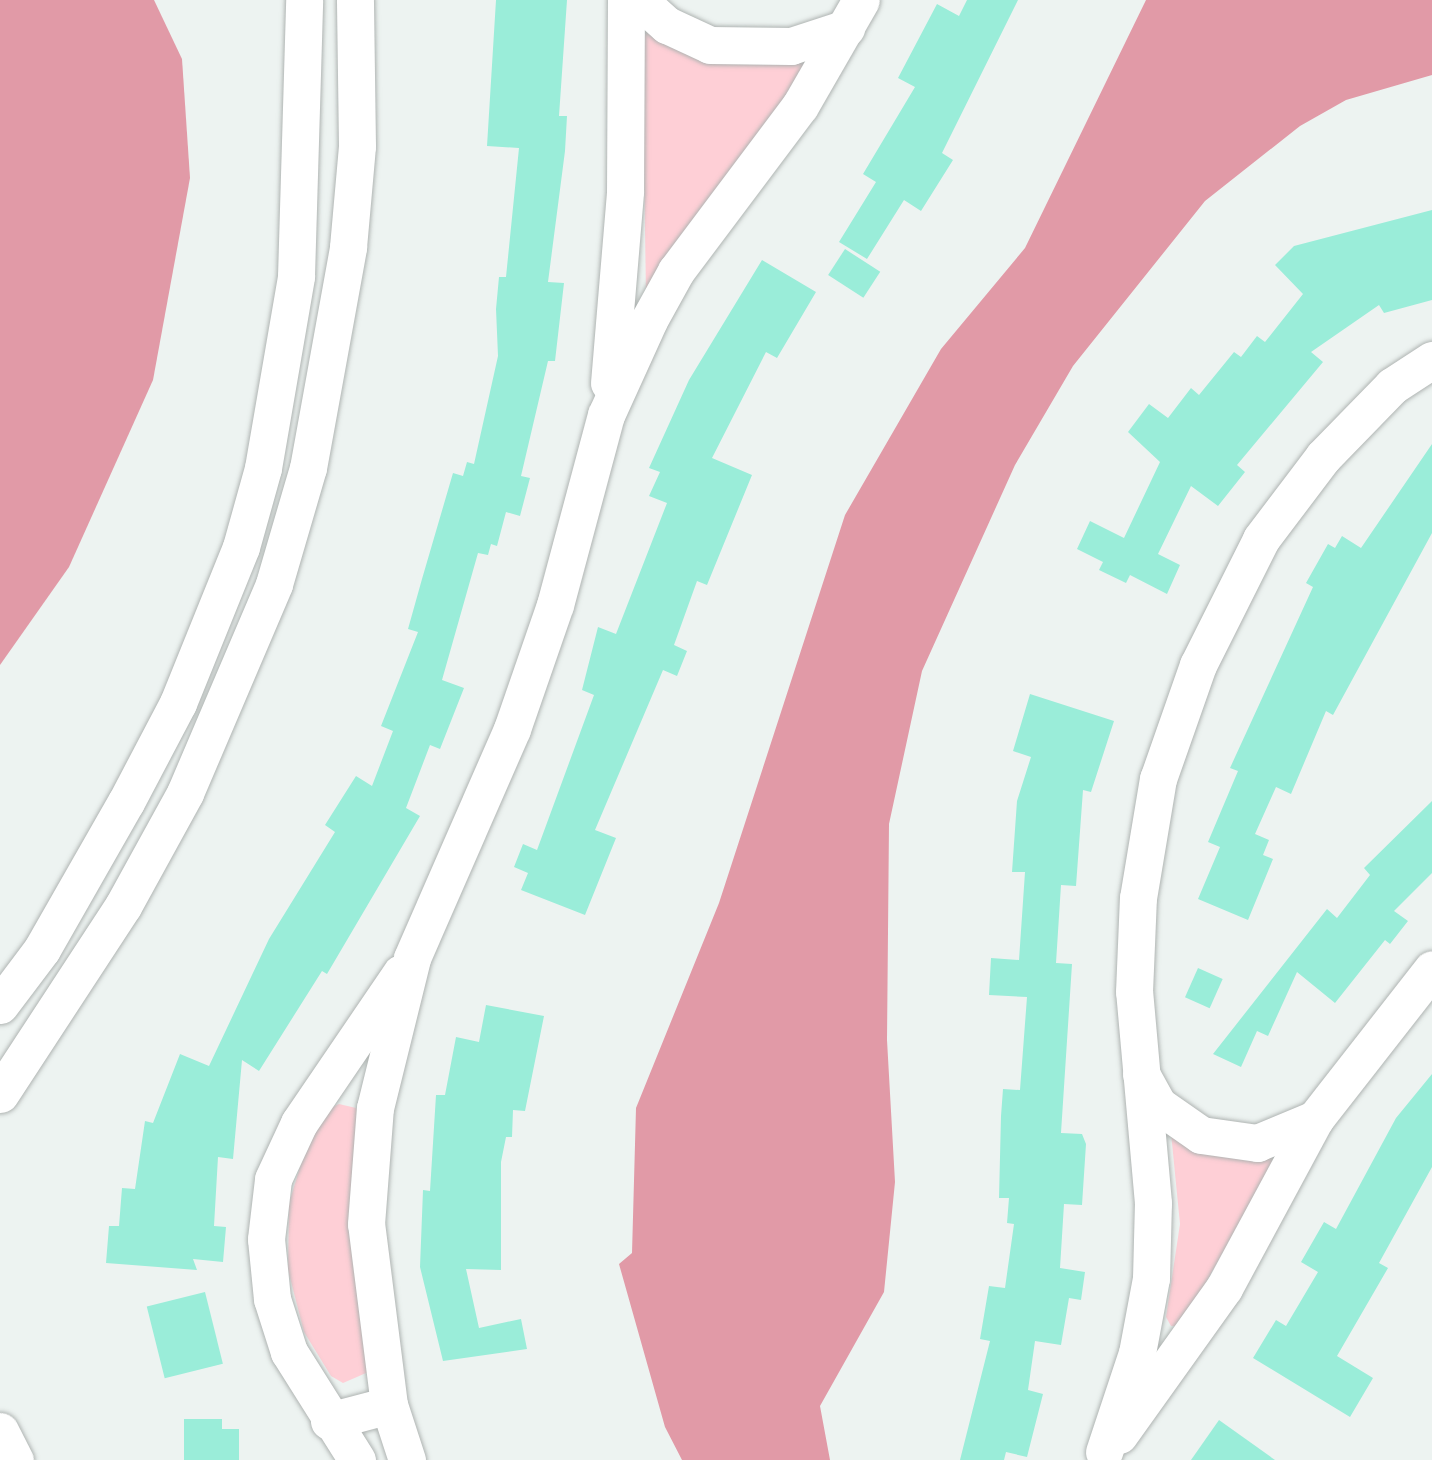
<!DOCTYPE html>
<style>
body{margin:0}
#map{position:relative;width:1432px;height:1460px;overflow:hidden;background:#edf3f1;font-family:"Space Grotesk",sans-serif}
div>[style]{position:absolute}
.green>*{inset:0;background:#fecfd6}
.water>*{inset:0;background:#e19aa7}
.building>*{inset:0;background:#9aedd9;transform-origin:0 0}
.roads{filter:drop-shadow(0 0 2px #afb4b2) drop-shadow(0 0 2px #afb4b2)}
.minor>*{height:37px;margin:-18.5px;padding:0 18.5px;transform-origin:18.5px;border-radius:18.5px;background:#fff}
span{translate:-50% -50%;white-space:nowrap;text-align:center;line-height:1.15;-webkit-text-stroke:7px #fdfffe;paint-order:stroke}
</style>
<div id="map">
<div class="green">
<i style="clip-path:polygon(654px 25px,803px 55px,812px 72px,646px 294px,642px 32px)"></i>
<i style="clip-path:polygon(339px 1104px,356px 1108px,367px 1123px,373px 1370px,343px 1383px,331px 1376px,304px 1332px,288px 1270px,289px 1203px,308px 1141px,324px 1111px)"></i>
<i style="clip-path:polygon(1171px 1133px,1272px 1148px,1277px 1158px,1181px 1326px,1171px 1326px,1166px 1317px,1180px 1224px)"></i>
</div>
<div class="water">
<i style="clip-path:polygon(0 0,154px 0,182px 59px,190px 178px,153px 380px,69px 567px,0 665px)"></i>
<i style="clip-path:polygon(1146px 0,1432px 0,1432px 75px,1346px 100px,1300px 126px,1205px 201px,1073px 366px,1015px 465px,922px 671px,889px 824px,887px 1040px,895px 1182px,884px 1292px,820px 1406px,830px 1460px,682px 1460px,665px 1427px,619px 1264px,632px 1253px,636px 1108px,719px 903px,845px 515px,941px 349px,1025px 248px)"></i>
</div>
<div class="building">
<i style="clip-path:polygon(496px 0,567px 0,559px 116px,567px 116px,565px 151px,548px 282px,564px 283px,555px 361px,548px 361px,521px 476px,530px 478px,520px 516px,506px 512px,497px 546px,491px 544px,488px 555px,478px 553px,442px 680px,464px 688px,440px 749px,430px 745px,406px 808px,420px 816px,327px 974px,322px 971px,259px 1071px,242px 1060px,233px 1159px,218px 1157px,214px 1226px,226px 1227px,223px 1262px,193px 1259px,197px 1270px,106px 1263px,109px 1226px,119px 1226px,122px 1188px,135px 1189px,145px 1121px,153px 1123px,180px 1054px,209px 1066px,269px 939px,335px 832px,325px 825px,356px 776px,372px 786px,393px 731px,381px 726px,418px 632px,408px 629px,422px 579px,453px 473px,463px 476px,467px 462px,474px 464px,498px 356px,496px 309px,499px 277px,506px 277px,519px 148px,487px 146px)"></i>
<i style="clip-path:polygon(967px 0,1018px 0,942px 153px,953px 160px,921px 211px,904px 200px,867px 259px,839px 242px,876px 182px,863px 174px,915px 87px,898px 78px,937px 4px,959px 16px)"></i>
<i style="clip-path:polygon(1432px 210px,1432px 300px,1384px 313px,1379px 305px,1311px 352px,1323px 362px,1237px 465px,1245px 472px,1218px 506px,1191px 486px,1158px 554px,1180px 565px,1167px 594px,1130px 575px,1126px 583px,1099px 570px,1103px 562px,1077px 549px,1090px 521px,1124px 538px,1160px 462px,1128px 432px,1149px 404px,1168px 418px,1191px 388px,1199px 395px,1234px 352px,1241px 357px,1257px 336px,1265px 342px,1303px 294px,1275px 265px,1294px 246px)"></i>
<i style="left:845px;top:249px;width:42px;height:31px;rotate:33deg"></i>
<i style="clip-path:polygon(762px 260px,816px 292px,777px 358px,766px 352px,712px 458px,752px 475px,707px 585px,697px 581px,674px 645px,687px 651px,677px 676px,663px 670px,595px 830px,616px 838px,585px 915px,521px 890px,528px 873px,514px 867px,523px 844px,537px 850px,594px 695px,582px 690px,598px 627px,616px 634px,667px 503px,649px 496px,660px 472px,649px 468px,689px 380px)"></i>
<i style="clip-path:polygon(1432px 444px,1432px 533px,1333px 715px,1326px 711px,1291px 794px,1276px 787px,1255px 834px,1269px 840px,1263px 855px,1273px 859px,1248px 920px,1198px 899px,1220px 847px,1208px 842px,1238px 771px,1230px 768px,1313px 587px,1306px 583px,1328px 544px,1335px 548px,1342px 536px,1361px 548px)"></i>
<i style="clip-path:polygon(1030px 694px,1114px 721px,1091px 792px,1083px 790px,1076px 886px,1061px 885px,1056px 963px,1072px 964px,1061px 1133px,1082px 1134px,1086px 1144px,1082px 1205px,1064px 1204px,1060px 1268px,1085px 1272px,1081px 1300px,1069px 1298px,1061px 1345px,1035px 1341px,1028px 1390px,1043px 1394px,1027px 1457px,1006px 1452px,1004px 1460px,960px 1460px,990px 1341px,980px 1339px,989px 1286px,1005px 1288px,1014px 1224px,1007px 1223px,1009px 1198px,999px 1198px,1001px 1116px,1003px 1089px,1020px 1090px,1027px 997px,989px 995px,991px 958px,1019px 960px,1025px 872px,1012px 872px,1017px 801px,1031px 757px,1013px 751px)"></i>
<i style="clip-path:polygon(1432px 801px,1432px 873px,1394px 911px,1408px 921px,1390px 944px,1385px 940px,1335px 1003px,1297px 972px,1268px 1036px,1257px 1031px,1241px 1067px,1213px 1054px,1327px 909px,1337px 918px,1370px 875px,1364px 868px)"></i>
<i style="left:1198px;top:968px;width:27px;height:32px;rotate:24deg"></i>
<i style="clip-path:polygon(486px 1005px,544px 1016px,525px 1111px,513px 1110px,512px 1137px,506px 1137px,501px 1162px,501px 1270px,466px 1269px,479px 1328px,521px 1319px,527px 1349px,443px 1361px,420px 1267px,423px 1190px,430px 1191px,436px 1095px,445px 1095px,456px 1037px,479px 1042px)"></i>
<i style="clip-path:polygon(1432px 1074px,1432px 1167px,1379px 1263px,1388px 1268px,1337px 1356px,1373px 1378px,1350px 1417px,1253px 1358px,1276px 1320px,1286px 1326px,1318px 1272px,1301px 1262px,1324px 1222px,1336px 1229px,1396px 1118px)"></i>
<i style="left:205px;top:1292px;width:74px;height:60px;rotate:76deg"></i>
<i style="clip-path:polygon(184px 1419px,222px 1419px,222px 1429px,239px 1429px,239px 1460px,184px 1460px)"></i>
<i style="clip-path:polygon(1219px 1420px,1275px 1460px,1191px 1460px)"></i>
</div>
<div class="roads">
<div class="minor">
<i style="left:639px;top:0;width:38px;rotate:42deg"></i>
<i style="left:667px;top:25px;width:47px;rotate:24.9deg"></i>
<i style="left:710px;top:45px;width:81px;rotate:0.7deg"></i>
<i style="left:791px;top:46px;width:58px;rotate:-18.1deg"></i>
<i style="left:609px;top:383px;width:193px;rotate:-85.2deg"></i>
<i style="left:625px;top:191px;width:191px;rotate:-89.7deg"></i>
<i style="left:0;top:1005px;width:70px;rotate:-53.1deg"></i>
<i style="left:42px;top:949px;width:169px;rotate:-60.3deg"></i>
<i style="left:126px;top:802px;width:112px;rotate:-62.3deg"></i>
<i style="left:178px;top:703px;width:168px;rotate:-68deg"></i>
<i style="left:241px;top:547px;width:82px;rotate:-74.4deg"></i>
<i style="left:263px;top:468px;width:195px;rotate:-80.2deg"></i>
<i style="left:296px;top:276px;width:276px;rotate:-88.3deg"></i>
<i style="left:1141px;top:1074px;width:35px;rotate:61deg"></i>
<i style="left:1158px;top:1105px;width:52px;rotate:34.9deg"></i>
<i style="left:1201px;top:1135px;width:57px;rotate:8.1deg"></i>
<i style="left:1257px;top:1143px;width:63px;rotate:-22.5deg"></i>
<i style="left:0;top:1094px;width:225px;rotate:-56.8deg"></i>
<i style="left:123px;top:906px;width:129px;rotate:-61.2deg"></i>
<i style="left:185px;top:793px;width:227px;rotate:-66.9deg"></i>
<i style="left:274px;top:584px;width:121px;rotate:-73.7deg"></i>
<i style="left:308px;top:468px;width:225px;rotate:-79.7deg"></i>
<i style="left:348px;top:247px;width:101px;rotate:-84.9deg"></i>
<i style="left:357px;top:146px;width:146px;rotate:-90.8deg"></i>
<i style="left:329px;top:1421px;width:62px;rotate:-14.9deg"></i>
<i style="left:0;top:1431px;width:33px;rotate:63deg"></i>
<i style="left:1119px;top:1435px;width:181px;rotate:-54.5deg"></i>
<i style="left:1224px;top:1288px;width:192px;rotate:-61.7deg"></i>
<i style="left:1315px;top:1119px;width:190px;rotate:-52deg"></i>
<i style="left:1104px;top:1452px;width:104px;rotate:-71.6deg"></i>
<i style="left:1137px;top:1353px;width:76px;rotate:-79.4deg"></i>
<i style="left:1151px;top:1278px;width:75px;rotate:-88.5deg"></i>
<i style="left:1153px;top:1203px;width:212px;rotate:-95.1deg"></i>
<i style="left:1134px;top:992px;width:94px;rotate:-87.6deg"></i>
<i style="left:1138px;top:898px;width:121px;rotate:-80.5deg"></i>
<i style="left:1158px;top:779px;width:121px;rotate:-70.7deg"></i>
<i style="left:1198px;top:665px;width:141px;rotate:-63.4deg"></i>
<i style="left:1261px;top:539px;width:103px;rotate:-52.9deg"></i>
<i style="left:1323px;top:457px;width:99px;rotate:-45.8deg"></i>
<i style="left:1392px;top:386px;width:48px;rotate:-33deg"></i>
<i style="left:357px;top:1460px;width:128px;rotate:-122.2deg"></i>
<i style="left:289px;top:1352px;width:56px;rotate:-107.8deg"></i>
<i style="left:272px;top:1299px;width:60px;rotate:-95.7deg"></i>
<i style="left:266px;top:1239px;width:60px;rotate:-83.3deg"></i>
<i style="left:273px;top:1179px;width:62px;rotate:-65.1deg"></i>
<i style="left:299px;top:1123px;width:181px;rotate:-55.8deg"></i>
<i style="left:407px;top:1460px;width:58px;rotate:-108.1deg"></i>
<i style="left:389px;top:1405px;width:182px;rotate:-97.2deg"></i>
<i style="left:366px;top:1224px;width:116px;rotate:-85.6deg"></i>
<i style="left:375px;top:1108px;width:154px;rotate:-76.1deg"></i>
<i style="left:412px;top:958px;width:250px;rotate:-66.4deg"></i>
<i style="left:512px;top:729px;width:131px;rotate:-70.9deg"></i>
<i style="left:555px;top:605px;width:197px;rotate:-75deg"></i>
<i style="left:606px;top:415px;width:104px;rotate:-65.6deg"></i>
<i style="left:649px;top:320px;width:56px;rotate:-61.1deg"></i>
<i style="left:676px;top:271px;width:206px;rotate:-53.1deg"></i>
<i style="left:800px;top:106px;width:122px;rotate:-60.1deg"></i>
</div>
</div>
</div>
